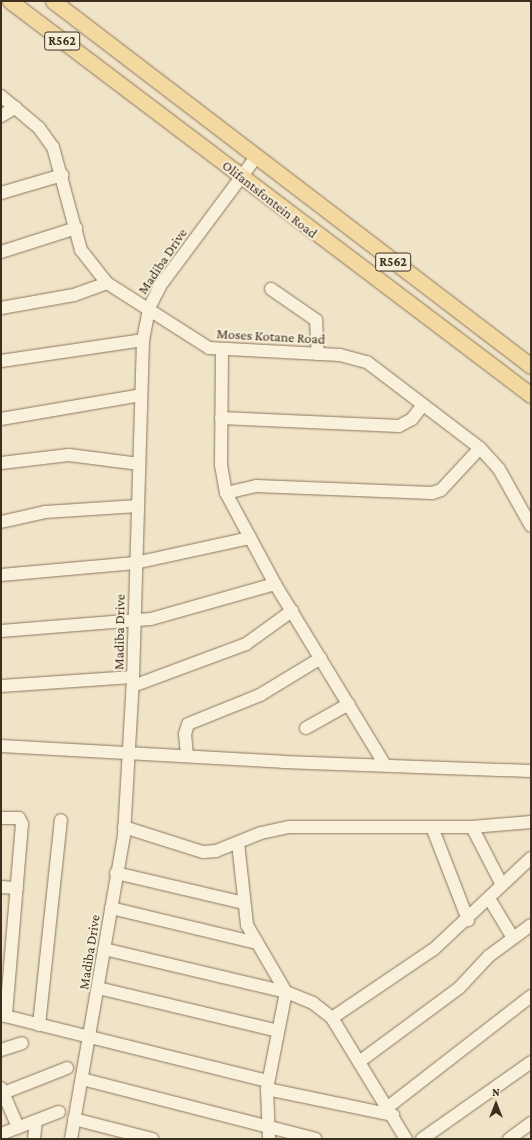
<!DOCTYPE html>
<style>
body{margin:0}
#map{position:relative;width:532px;height:1140px;overflow:hidden;background:#f0e4c8;font-family:"Crimson Pro",serif}
div>[style]{position:absolute}
.roads{filter:drop-shadow(0 0 1px #8d765c) drop-shadow(0 0 1px #8d765c)}
.minor>*{height:12px;margin:-6px;padding:0 6px;transform-origin:6px;border-radius:6px;background:#faf1dc}
.major>*{height:15px;margin:-7.5px;padding:0 7.5px;transform-origin:7.5px;border-radius:7.5px;background:#f3d9a0}
span{translate:-50% -50%;white-space:nowrap;text-align:center;line-height:1.15;-webkit-text-stroke:4px #f7eed8;paint-order:stroke}
.shield-label span{padding:1px 3px;background:#f7eed8;border:1px solid;border-radius:3px;-webkit-text-stroke-width:0}
.shield-label{font-size:13px;color:#3d2e20;font-weight:700}
.street-label{font-size:14px;color:#3d2e20}
.frame{position:absolute;inset:0;border:2px solid #3d2e20;pointer-events:none}
.north{position:absolute;left:476px;top:1084px;width:40px;height:40px;-webkit-text-stroke:3px #f7eed8;paint-order:stroke;rotate:0deg;font-size:11px;font-weight:700;line-height:16px;text-align:center;color:#3d2e20}
.north::after{content:'';display:block;margin:auto;width:14px;height:18px;background:#3d2e20;clip-path:polygon(50% 0,100% 100%,50% 72%,0 100%)}
</style>
<div id="map">
<div class="roads">
<div class="minor">
<i style="left:1px;top:96px;width:50px;rotate:40.1deg"></i>
<i style="left:39px;top:128px;width:24px;rotate:54deg"></i>
<i style="left:53px;top:147px;width:107px;rotate:74.8deg"></i>
<i style="left:81px;top:250px;width:42px;rotate:51.8deg"></i>
<i style="left:107px;top:283px;width:121px;rotate:32.5deg"></i>
<i style="left:209px;top:348px;width:131px;rotate:3.1deg"></i>
<i style="left:340px;top:355px;width:28px;rotate:15deg"></i>
<i style="left:367px;top:362px;width:142px;rotate:37.3deg"></i>
<i style="left:480px;top:448px;width:28px;rotate:48deg"></i>
<i style="left:499px;top:469px;width:65px;rotate:60.7deg"></i>
<i style="left:1px;top:116px;width:17px;rotate:-31deg"></i>
<i style="left:1px;top:193px;width:64px;rotate:-16.4deg"></i>
<i style="left:1px;top:252px;width:79px;rotate:-17.7deg"></i>
<i style="left:271px;top:289px;width:55px;rotate:34.6deg"></i>
<i style="left:316px;top:320px;width:34px;rotate:87deg"></i>
<i style="left:1px;top:308px;width:74px;rotate:-10.1deg"></i>
<i style="left:74px;top:295px;width:35px;rotate:-20deg"></i>
<i style="left:222px;top:351px;width:114px;rotate:90.5deg"></i>
<i style="left:221px;top:465px;width:28px;rotate:80deg"></i>
<i style="left:226px;top:493px;width:103px;rotate:61.7deg"></i>
<i style="left:275px;top:584px;width:212px;rotate:58.7deg"></i>
<i style="left:1px;top:361px;width:144px;rotate:-8.4deg"></i>
<i style="left:221px;top:418px;width:178px;rotate:2.6deg"></i>
<i style="left:399px;top:426px;width:15px;rotate:-28deg"></i>
<i style="left:412px;top:419px;width:18px;rotate:-52deg"></i>
<i style="left:1px;top:419px;width:142px;rotate:-9.7deg"></i>
<i style="left:1px;top:463px;width:68px;rotate:-6.7deg"></i>
<i style="left:69px;top:455px;width:71px;rotate:7.3deg"></i>
<i style="left:226px;top:493px;width:31px;rotate:-13deg"></i>
<i style="left:256px;top:486px;width:176px;rotate:2.3deg"></i>
<i style="left:432px;top:493px;width:9px;rotate:-18deg"></i>
<i style="left:441px;top:490px;width:57px;rotate:-47.1deg"></i>
<i style="left:1px;top:522px;width:45px;rotate:-12.8deg"></i>
<i style="left:45px;top:512px;width:93px;rotate:-3.7deg"></i>
<i style="left:1px;top:575px;width:135px;rotate:-5.1deg"></i>
<i style="left:135px;top:563px;width:118px;rotate:-12.3deg"></i>
<i style="left:1px;top:631px;width:150px;rotate:-4.6deg"></i>
<i style="left:151px;top:619px;width:129px;rotate:-15.8deg"></i>
<i style="left:1px;top:686px;width:132px;rotate:-3.9deg"></i>
<i style="left:133px;top:686px;width:121px;rotate:-20.4deg"></i>
<i style="left:246px;top:644px;width:57px;rotate:-35.7deg"></i>
<i style="left:306px;top:728px;width:49px;rotate:-29.2deg"></i>
<i style="left:1px;top:746px;width:282px;rotate:3.2deg"></i>
<i style="left:283px;top:762px;width:248px;rotate:2.1deg"></i>
<i style="left:187px;top:756px;width:22px;rotate:-95deg"></i>
<i style="left:185px;top:734px;width:10px;rotate:-73deg"></i>
<i style="left:188px;top:724px;width:78px;rotate:-21.9deg"></i>
<i style="left:260px;top:695px;width:71px;rotate:-31.2deg"></i>
<i style="left:1px;top:818px;width:18px"></i>
<i style="left:19px;top:818px;width:7px;rotate:63deg"></i>
<i style="left:22px;top:824px;width:193px;rotate:94.8deg"></i>
<i style="left:124px;top:827px;width:83px;rotate:17.6deg"></i>
<i style="left:203px;top:852px;width:13px;rotate:-4deg"></i>
<i style="left:216px;top:851px;width:48px;rotate:-21.8deg"></i>
<i style="left:261px;top:833px;width:29px;rotate:-12deg"></i>
<i style="left:289px;top:827px;width:183px"></i>
<i style="left:472px;top:827px;width:59px;rotate:-4.8deg"></i>
<i style="left:432px;top:827px;width:100px;rotate:68.8deg"></i>
<i style="left:472px;top:827px;width:65px;rotate:62.7deg"></i>
<i style="left:238px;top:843px;width:82px;rotate:83.7deg"></i>
<i style="left:247px;top:925px;width:78px;rotate:59.8deg"></i>
<i style="left:286px;top:992px;width:99px;rotate:101.1deg"></i>
<i style="left:267px;top:1089px;width:50px;rotate:87.7deg"></i>
<i style="left:116px;top:873px;width:131px;rotate:13.2deg"></i>
<i style="left:1px;top:887px;width:16px;rotate:4deg"></i>
<i style="left:490px;top:900px;width:44px;rotate:58.8deg"></i>
<i style="left:111px;top:908px;width:150px;rotate:13.5deg"></i>
<i style="left:104px;top:949px;width:187px;rotate:13.3deg"></i>
<i style="left:286px;top:992px;width:29px;rotate:22deg"></i>
<i style="left:313px;top:1003px;width:24px;rotate:38deg"></i>
<i style="left:332px;top:1018px;width:142px;rotate:58.6deg"></i>
<i style="left:98px;top:988px;width:185px;rotate:13.4deg"></i>
<i style="left:1px;top:1015px;width:275px;rotate:13.9deg"></i>
<i style="left:332px;top:1018px;width:123px;rotate:-34.1deg"></i>
<i style="left:434px;top:949px;width:133px;rotate:-43.2deg"></i>
<i style="left:39px;top:1025px;width:206px;rotate:-83.9deg"></i>
<i style="left:1px;top:1050px;width:22px;rotate:-18deg"></i>
<i style="left:359px;top:1062px;width:124px;rotate:-36.5deg"></i>
<i style="left:459px;top:988px;width:44px;rotate:-46.8deg"></i>
<i style="left:489px;top:956px;width:52px;rotate:-36.4deg"></i>
<i style="left:82px;top:1079px;width:241px;rotate:14.4deg"></i>
<i style="left:1px;top:1088px;width:43px;rotate:66.4deg"></i>
<i style="left:267px;top:1089px;width:129px;rotate:11.7deg"></i>
<i style="left:1px;top:1094px;width:71px;rotate:-21.5deg"></i>
<i style="left:388px;top:1107px;width:181px;rotate:-37.8deg"></i>
<i style="left:74px;top:1119px;width:81px;rotate:14.4deg"></i>
<i style="left:1px;top:1134px;width:62px;rotate:-20.8deg"></i>
<i style="left:34px;top:1139px;width:18px;rotate:-84deg"></i>
<i style="left:71px;top:1139px;width:309px;rotate:-80.1deg"></i>
<i style="left:124px;top:835px;width:158px;rotate:-86.7deg"></i>
<i style="left:133px;top:677px;width:337px;rotate:-88.3deg"></i>
<i style="left:143px;top:340px;width:33px;rotate:-79deg"></i>
<i style="left:149px;top:308px;width:25px;rotate:-63deg"></i>
<i style="left:160px;top:286px;width:161px;rotate:-53.3deg"></i>
<i style="left:422px;top:1139px;width:133px;rotate:-35.2deg"></i>
<i style="left:509px;top:1139px;width:27px;rotate:-36deg"></i>
</div>
<div class="major">
<i style="left:10px;top:1px;width:653px;rotate:37.1deg"></i>
<i style="left:53px;top:1px;width:601px;rotate:37.37deg"></i>
</div>
</div>
<div class="shield-label">
<span style="left:62px;top:41px">R562</span>
<span style="left:393px;top:262px">R562</span>
</div>
<div class="street-label">
<span style="left:270px;top:199px;rotate:38deg">Olifantsfontein Road</span>
<span style="left:162px;top:261px;rotate:-56deg">Madiba Drive</span>
<span style="left:271px;top:336px;rotate:3deg">Moses Kotane Road</span>
<span style="left:119px;top:632px;rotate:-89deg">Madiba Drive</span>
<span style="left:89px;top:952px;rotate:-81deg">Madiba Drive</span>
</div>
<div class="frame"></div>
<div class="north">N</div>
</div>
